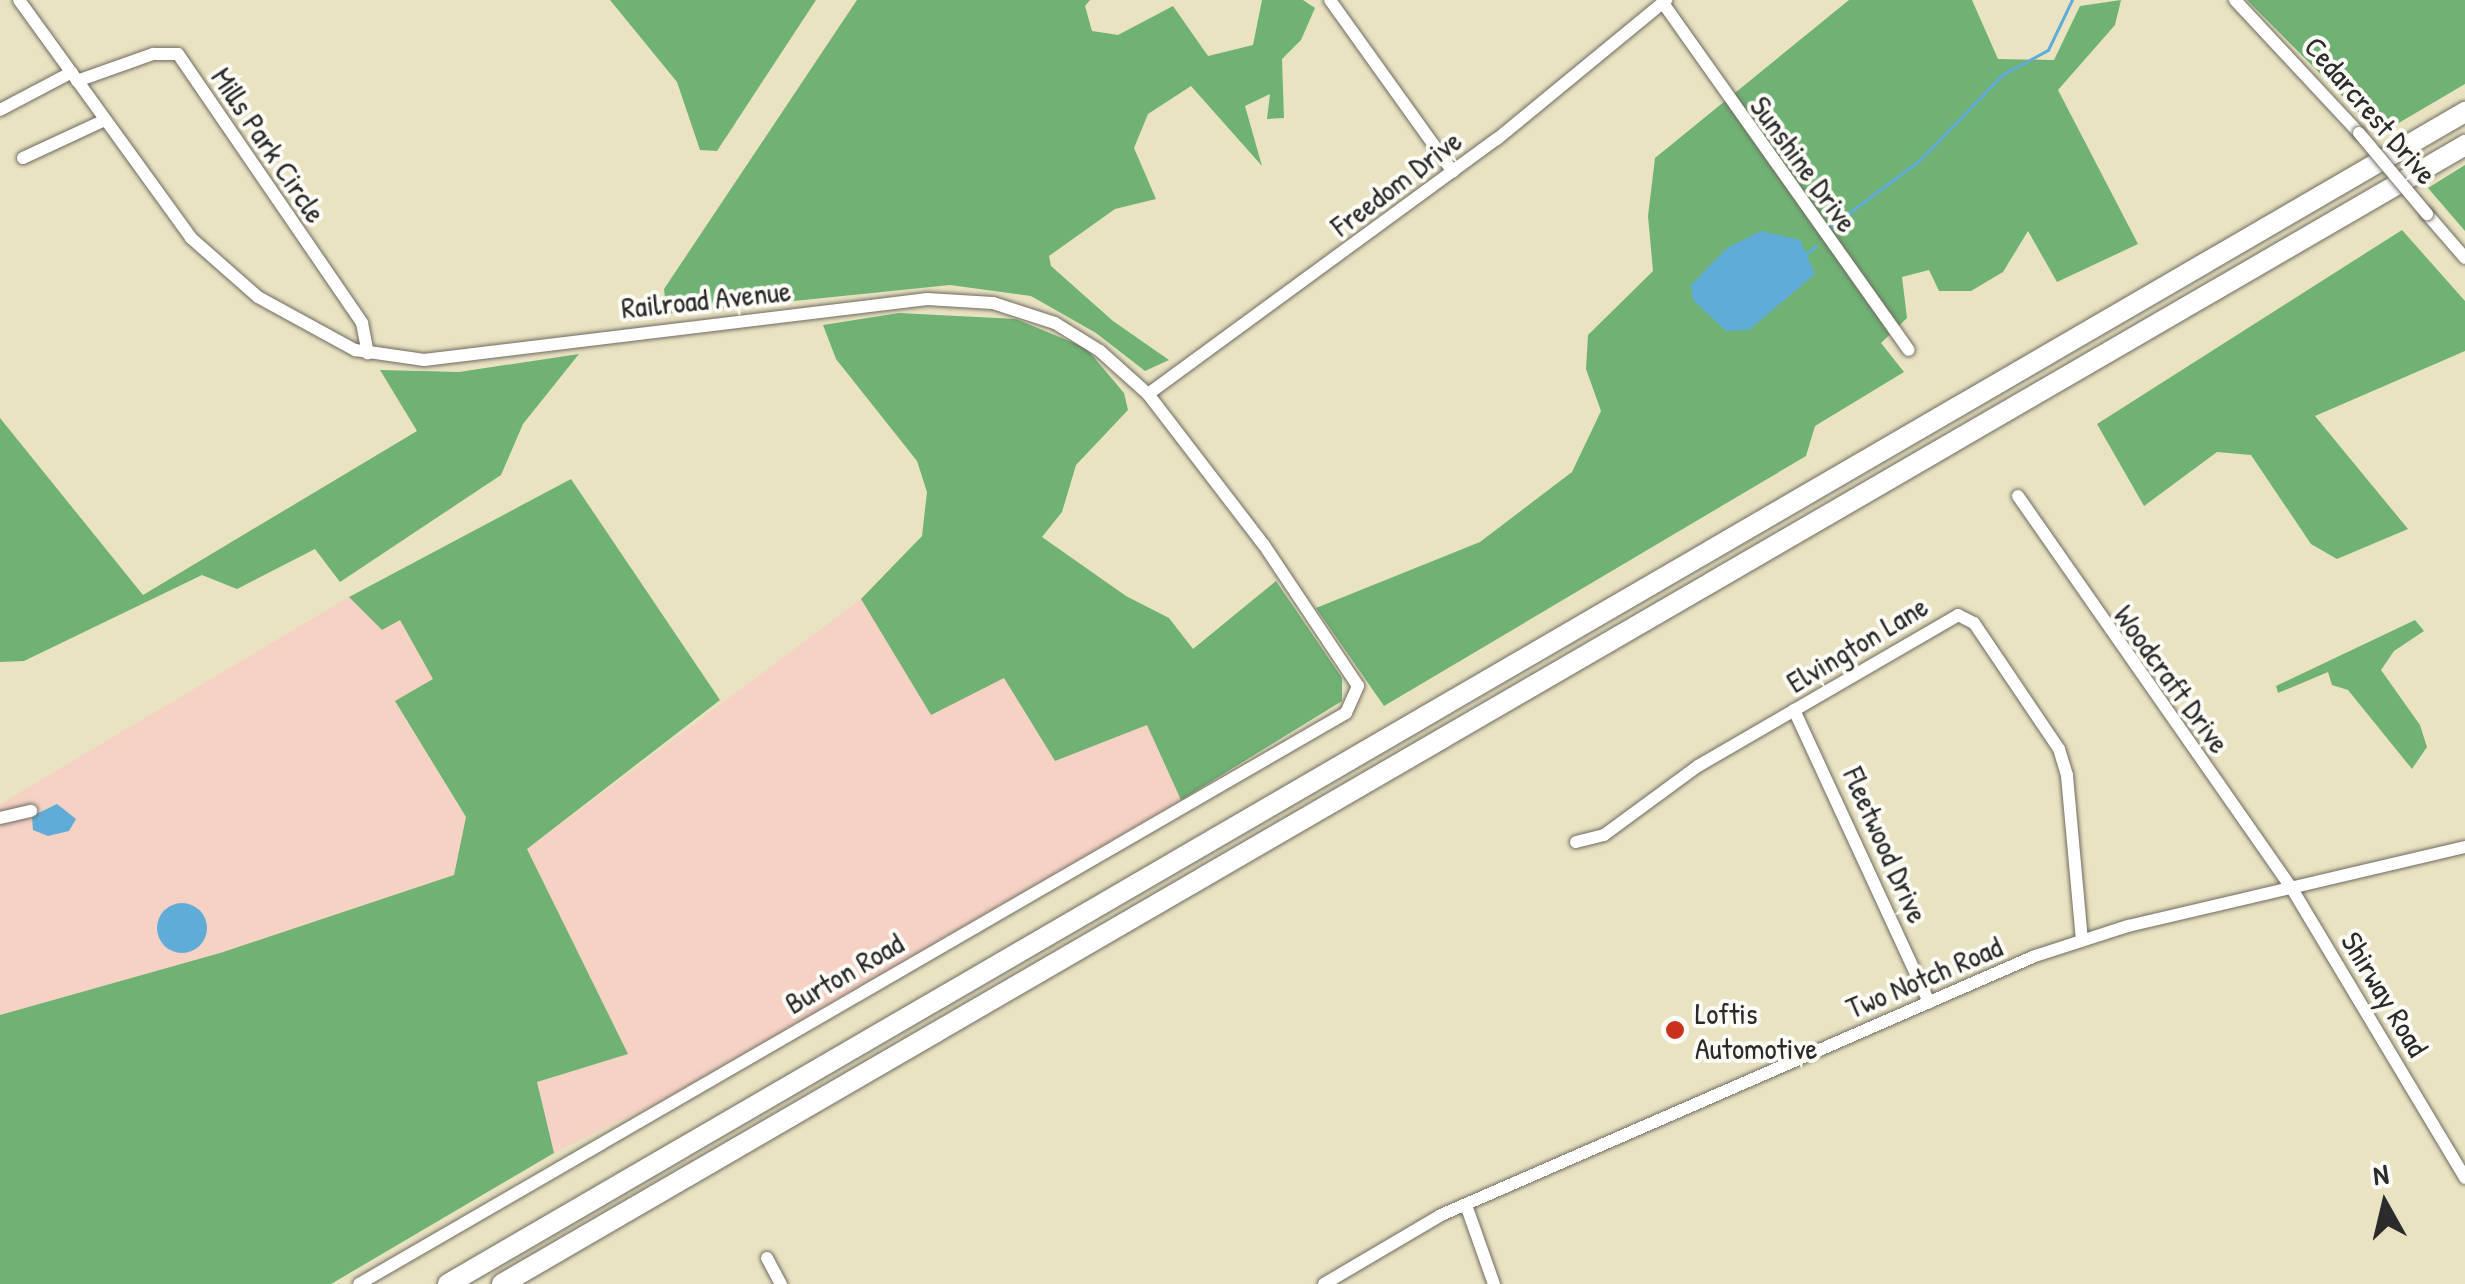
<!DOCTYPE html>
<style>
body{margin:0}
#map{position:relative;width:2465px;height:1284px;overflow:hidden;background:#eae3c2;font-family:"Patrick Hand",sans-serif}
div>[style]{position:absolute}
.built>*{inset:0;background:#f6d2c5}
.forest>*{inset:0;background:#70b274}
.water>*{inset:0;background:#60acd9}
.round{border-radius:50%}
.stream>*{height:2.5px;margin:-1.25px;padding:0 1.25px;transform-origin:1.25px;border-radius:1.25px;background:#60acd9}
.roads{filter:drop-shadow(0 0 2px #6e6b60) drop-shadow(0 0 2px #6e6b60)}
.minor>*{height:12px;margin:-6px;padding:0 6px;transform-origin:6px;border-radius:6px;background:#fff}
.highway>*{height:20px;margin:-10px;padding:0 10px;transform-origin:10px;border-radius:10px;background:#fff}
.bridges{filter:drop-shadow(0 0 2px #6e6b60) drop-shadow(0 0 2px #6e6b60)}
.minor-bridge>*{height:12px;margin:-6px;padding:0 6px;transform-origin:6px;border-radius:6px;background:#fff}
.dots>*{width:28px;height:28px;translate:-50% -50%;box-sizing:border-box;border:5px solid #fdfcf7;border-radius:50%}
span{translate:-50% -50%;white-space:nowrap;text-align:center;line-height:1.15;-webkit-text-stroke:8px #fdfcf7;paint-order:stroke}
.street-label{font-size:30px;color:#2b2b2b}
.poi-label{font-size:30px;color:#2b2b2b}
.left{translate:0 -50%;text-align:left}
.north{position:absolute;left:2335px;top:1154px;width:100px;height:100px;-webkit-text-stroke:8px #fdfcf7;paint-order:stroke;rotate:352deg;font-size:28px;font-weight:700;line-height:40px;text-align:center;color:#2b2b2b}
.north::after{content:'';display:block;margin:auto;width:35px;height:45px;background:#2b2b2b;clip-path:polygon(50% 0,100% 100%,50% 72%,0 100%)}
</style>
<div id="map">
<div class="built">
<i style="clip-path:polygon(349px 597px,382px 630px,400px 619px,434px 680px,395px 702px,466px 817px,454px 875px,220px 953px,0 1015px,0 804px)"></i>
<i style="clip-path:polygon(861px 599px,931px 714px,1005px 677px,1055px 761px,1147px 725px,1181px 800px,662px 1100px,554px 1153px,536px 1082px,627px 1054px,527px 849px)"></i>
</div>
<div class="forest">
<i style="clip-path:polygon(610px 0,816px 0,717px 151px,700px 150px,677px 82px)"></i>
<i style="clip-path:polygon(857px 0,1090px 0,1085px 6px,1092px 31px,1118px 35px,1173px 6px,1208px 56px,1253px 45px,1262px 0,1303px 0,1315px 8px,1301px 40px,1282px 59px,1284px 118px,1267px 119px,1270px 94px,1245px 106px,1262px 166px,1191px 86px,1148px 114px,1134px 148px,1156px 199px,1115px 209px,1049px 256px,1051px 266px,1113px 321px,1169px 360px,1145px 371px,1096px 333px,1031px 296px,950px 285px,667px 314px,664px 289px)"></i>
<i style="clip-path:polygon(1849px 0,1972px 0,1998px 59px,2054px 60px,2080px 6px,2121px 0,2115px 25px,2058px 90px,2138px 244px,2057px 282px,2028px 231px,2003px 272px,1971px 291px,1939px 291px,1929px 270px,1902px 277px,1907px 318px,1881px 343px,1904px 372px,1815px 426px,1806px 456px,1384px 706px,1316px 608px,1480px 542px,1572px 472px,1601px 411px,1586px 369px,1588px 335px,1653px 271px,1648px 216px,1655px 158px)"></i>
<i style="clip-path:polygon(2247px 0,2465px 0,2465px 84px,2380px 134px)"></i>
<i style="clip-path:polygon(2465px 165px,2465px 231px,2428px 188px)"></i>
<i style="clip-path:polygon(2402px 230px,2465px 301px,2465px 351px,2315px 416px,2408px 529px,2337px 559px,2311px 544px,2251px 455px,2217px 452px,2144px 506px,2097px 424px)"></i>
<i style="clip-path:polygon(899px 313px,1016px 319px,1086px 348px,1124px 393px,1128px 410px,1076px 465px,1062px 512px,1042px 537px,1126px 596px,1169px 618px,1193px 649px,1276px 581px,1342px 678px,1342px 701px,1181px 800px,1147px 725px,1055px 761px,1004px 678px,931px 715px,861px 599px,922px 536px,927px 492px,917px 461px,836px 359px,823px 325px)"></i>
<i style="clip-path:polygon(579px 354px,523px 424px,501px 475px,340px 582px,315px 549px,237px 589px,202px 575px,24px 661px,0 662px,0 418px,143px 595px,417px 431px,380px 370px,459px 372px)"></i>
<i style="clip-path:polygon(571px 479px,720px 700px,527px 849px,628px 1054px,537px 1082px,554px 1153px,331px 1284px,0 1284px,0 1015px,220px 953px,454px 875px,466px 817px,395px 701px,433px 679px,400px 620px,382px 630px,349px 597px)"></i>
<i style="clip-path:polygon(2415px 620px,2424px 631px,2394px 651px,2381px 670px,2420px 725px,2427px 747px,2412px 769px,2348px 690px,2332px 685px,2328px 672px,2278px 693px,2276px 686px)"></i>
</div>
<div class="water">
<i style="clip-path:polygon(1761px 231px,1800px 240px,1815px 274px,1749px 330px,1726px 331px,1693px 300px,1691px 285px,1727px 248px)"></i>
<i style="clip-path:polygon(57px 804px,76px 819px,69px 831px,48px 836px,33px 830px,32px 816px)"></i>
<i class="round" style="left:157px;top:903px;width:50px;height:50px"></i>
</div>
<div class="stream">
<i style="left:1830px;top:227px;width:111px;rotate:-36.6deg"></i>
<i style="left:1919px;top:161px;width:120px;rotate:-46deg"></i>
<i style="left:2002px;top:75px;width:52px;rotate:-28.5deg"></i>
<i style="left:2048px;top:50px;width:55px;rotate:-64.4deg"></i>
<i style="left:1805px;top:255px;width:14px;rotate:-39deg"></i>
</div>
<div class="roads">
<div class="minor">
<i style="left:19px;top:0;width:294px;rotate:54.1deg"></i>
<i style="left:191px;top:238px;width:89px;rotate:41.4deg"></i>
<i style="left:258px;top:297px;width:111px;rotate:28.7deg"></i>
<i style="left:355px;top:350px;width:70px;rotate:8.2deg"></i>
<i style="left:424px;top:360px;width:507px;rotate:-6.91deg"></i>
<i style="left:927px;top:299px;width:66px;rotate:3.5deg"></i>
<i style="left:993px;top:303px;width:65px;rotate:17.9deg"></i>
<i style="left:1055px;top:323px;width:53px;rotate:31.9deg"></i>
<i style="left:1100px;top:351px;width:64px;rotate:41.9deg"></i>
<i style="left:1148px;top:394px;width:190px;rotate:52.5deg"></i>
<i style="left:1264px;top:545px;width:169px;rotate:56.3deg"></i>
<i style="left:1358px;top:686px;width:30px;rotate:114deg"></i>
<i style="left:1346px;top:713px;width:1140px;rotate:149.95deg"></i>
<i style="left:1330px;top:0;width:211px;rotate:54.4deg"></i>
<i style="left:2235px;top:0;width:182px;rotate:47deg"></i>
<i style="left:1663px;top:3px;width:425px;rotate:54.7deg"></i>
<i style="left:77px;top:81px;width:81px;rotate:-19.6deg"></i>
<i style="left:153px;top:54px;width:25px"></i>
<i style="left:178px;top:54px;width:326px;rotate:55.6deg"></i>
<i style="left:362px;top:323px;width:31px;rotate:79deg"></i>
<i style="left:0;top:110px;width:81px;rotate:-27.8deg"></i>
<i style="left:23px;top:158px;width:90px;rotate:-24.9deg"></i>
<i style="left:2427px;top:214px;width:58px;rotate:49.2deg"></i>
<i style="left:1148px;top:394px;width:432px;rotate:-36.2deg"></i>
<i style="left:1497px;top:139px;width:219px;rotate:-39.4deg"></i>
<i style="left:2018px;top:496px;width:477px;rotate:55.1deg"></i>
<i style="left:2291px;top:887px;width:339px;rotate:59.1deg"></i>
<i style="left:1794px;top:710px;width:322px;rotate:65.2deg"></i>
<i style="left:0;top:818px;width:32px;rotate:-13deg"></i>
<i style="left:1576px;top:842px;width:29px;rotate:-14deg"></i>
<i style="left:1604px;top:835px;width:117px;rotate:-36.3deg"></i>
<i style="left:1698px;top:766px;width:301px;rotate:-30.1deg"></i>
<i style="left:1958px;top:615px;width:18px;rotate:27deg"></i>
<i style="left:1974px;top:623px;width:152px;rotate:56deg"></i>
<i style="left:2059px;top:749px;width:28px;rotate:73deg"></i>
<i style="left:2067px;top:776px;width:165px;rotate:84.8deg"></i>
<i style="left:1466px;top:1205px;width:84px;rotate:70.5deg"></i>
<i style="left:767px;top:1258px;width:30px;rotate:62deg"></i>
<i style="left:1324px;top:1284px;width:136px;rotate:-30.5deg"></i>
<i style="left:1441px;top:1215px;width:648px;rotate:-23.56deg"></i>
<i style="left:2035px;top:956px;width:98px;rotate:-17.9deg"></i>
<i style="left:2128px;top:926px;width:346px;rotate:-13.2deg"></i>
</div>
<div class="highway">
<i style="left:448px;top:1284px;width:2333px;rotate:-30.16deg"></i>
<i style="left:502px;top:1284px;width:2270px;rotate:-30.12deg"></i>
</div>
</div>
<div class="bridges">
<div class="minor-bridge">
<i style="left:2359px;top:133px;width:106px;rotate:50deg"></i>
</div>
</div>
<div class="dots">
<i style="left:1675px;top:1030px;background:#c8321e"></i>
</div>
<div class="street-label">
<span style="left:2371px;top:110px;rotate:49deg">Cedarcrest Drive</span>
<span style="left:269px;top:145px;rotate:56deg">Mills Park Circle</span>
<span style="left:1804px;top:164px;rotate:54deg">Sunshine Drive</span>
<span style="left:1396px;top:183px;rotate:-37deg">Freedom Drive</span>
<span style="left:706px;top:299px;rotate:-6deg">Railroad Avenue</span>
<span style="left:1857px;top:644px;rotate:-31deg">Elvington Lane</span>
<span style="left:2172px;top:679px;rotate:54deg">Woodcraft Drive</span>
<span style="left:1886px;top:845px;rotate:66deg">Fleetwood Drive</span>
<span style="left:844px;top:973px;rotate:-30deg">Burton Road</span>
<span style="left:1924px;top:977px;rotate:-23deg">Two Notch Road</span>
<span style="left:2385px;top:994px;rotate:59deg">Shirway Road</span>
</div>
<div class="poi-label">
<span class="left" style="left:1695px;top:1030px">Loftis<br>Automotive</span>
</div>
<div class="north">N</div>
</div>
